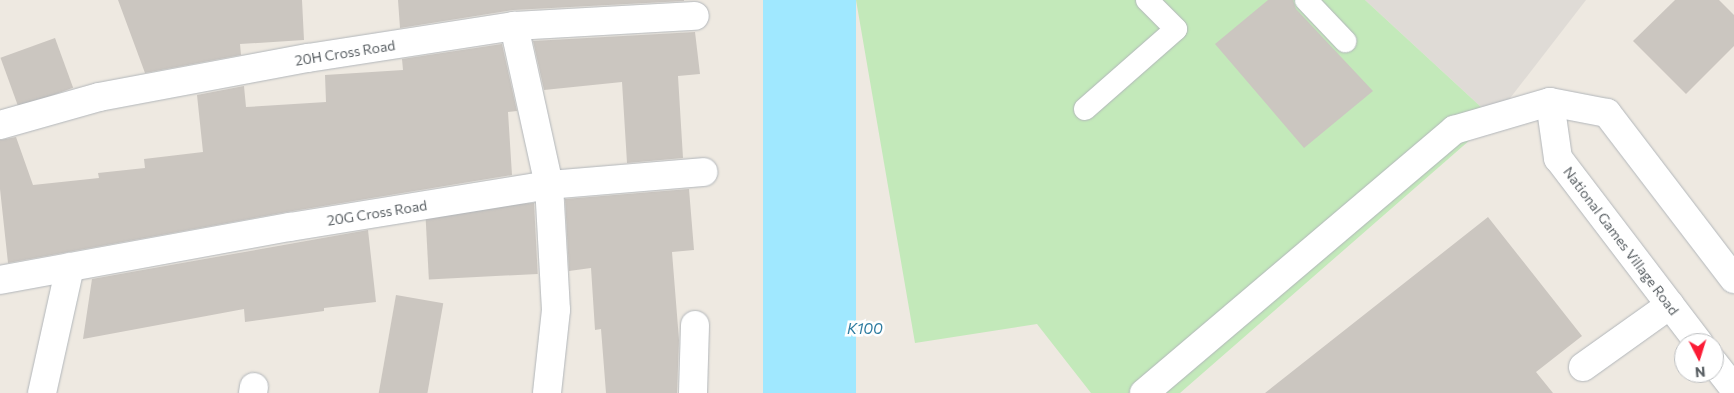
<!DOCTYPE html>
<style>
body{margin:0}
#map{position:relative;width:1734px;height:393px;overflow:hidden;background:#eee9e1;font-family:Commissioner,sans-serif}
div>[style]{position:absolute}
.industrial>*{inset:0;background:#dfdbd6}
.green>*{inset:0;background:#c3e9ba}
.water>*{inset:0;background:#a0e8ff;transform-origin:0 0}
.building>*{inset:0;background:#cbc6c0;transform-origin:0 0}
.roads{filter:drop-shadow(0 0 1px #b2b6ba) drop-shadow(0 0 1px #b2b6ba)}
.lane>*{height:22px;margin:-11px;padding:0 11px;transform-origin:11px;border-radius:11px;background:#fff}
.street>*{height:28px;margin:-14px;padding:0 14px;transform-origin:14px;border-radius:14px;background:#fff}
span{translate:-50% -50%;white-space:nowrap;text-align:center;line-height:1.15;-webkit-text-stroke:5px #fff;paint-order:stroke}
.street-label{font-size:14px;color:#5a6064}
.water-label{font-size:15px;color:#2e7ca0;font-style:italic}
.north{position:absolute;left:1674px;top:333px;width:50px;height:50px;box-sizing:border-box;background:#fff;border:1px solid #bdbfc1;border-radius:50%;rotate:175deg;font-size:14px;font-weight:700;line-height:20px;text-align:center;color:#5a6064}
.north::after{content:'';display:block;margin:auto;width:18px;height:22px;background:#fb1b35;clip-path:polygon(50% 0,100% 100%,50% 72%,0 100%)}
</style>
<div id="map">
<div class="industrial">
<i style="clip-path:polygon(1365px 0,1586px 0,1494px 119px)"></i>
</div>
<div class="green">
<i style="clip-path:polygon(856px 0,1365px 0,1494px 119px,1180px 393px,1091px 393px,1037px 324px,915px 343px)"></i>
</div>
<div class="water">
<i style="left:763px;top:0;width:93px;height:398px"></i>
</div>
<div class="building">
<i style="clip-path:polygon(118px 0,302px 0,304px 40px,240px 44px,241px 55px,145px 73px)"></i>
<i style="clip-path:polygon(398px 0,684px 0,684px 1px,513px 10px,400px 28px)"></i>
<i style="clip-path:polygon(1268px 0,1293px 0,1296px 9px,1373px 91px,1304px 148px,1215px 44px)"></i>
<i style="clip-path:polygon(1675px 0,1719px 0,1734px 15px,1734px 46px,1686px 94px,1633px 41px)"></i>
<i style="clip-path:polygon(695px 32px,700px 74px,678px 76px,683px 158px,627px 163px,622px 82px,544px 90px,533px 41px)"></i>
<i style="left:55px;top:38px;width:53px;height:58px;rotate:70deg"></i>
<i style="clip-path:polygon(502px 44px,517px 111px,508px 112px,512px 175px,287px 212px,8px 263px,0 189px,0 140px,16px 137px,33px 185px,99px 178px,98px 173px,145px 168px,144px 159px,203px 152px,197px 95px,244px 86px,246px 107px,326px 102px,325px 75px,403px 70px,402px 59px)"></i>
<i style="clip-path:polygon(689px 189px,694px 250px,672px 252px,679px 340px,677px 393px,606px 393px,601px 329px,595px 330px,591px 268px,569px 271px,565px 199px)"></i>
<i style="left:534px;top:203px;width:71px;height:109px;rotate:87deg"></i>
<i style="clip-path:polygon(1488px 217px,1582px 336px,1536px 372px,1553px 393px,1265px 393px)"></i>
<i style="clip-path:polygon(368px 230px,376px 302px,324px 308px,324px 311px,245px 322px,244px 309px,83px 339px,92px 279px)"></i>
<i style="left:396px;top:295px;width:48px;height:100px;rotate:10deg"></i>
</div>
<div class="roads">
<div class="lane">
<i style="left:1306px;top:0;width:57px;rotate:46.4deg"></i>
<i style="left:1085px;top:109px;width:121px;rotate:-41.3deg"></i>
<i style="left:1176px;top:29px;width:41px;rotate:-135deg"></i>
</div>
<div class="street">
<i style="left:514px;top:26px;width:163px;rotate:77.6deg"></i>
<i style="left:549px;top:185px;width:155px;rotate:-4.8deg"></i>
<i style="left:1550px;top:102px;width:57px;rotate:81.9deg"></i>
<i style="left:1558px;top:158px;width:233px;rotate:52.7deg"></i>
<i style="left:0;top:125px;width:103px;rotate:-15.8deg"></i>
<i style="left:99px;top:97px;width:213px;rotate:-10.6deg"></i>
<i style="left:308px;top:58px;width:208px;rotate:-8.8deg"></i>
<i style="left:514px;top:26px;width:181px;rotate:-3.2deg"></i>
<i style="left:0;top:280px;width:295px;rotate:-10.4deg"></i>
<i style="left:290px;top:227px;width:262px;rotate:-9.2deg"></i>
<i style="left:549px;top:185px;width:125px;rotate:86.8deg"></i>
<i style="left:556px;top:310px;width:83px;rotate:96.2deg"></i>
<i style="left:1714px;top:363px;width:33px;rotate:52deg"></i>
<i style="left:1583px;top:367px;width:107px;rotate:-35.5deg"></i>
<i style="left:42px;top:393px;width:129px;rotate:-77.5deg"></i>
<i style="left:253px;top:393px;width:6px;rotate:-81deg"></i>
<i style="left:693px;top:393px;width:68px;rotate:-88.3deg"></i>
<i style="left:1144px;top:393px;width:407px;rotate:-40.3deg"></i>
<i style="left:1454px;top:130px;width:100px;rotate:-16.3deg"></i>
<i style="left:1550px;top:102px;width:58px;rotate:10.9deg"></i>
<i style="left:1607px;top:113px;width:209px;rotate:52.6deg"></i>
</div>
</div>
<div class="street-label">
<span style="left:345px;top:53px;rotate:-9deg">20H Cross Road</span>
<span style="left:377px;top:213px;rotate:-9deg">20G Cross Road</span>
<span style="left:1621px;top:241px;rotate:53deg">National Games Village Road</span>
</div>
<div class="water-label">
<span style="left:865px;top:329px">K100</span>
</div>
<div class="north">N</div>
</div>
